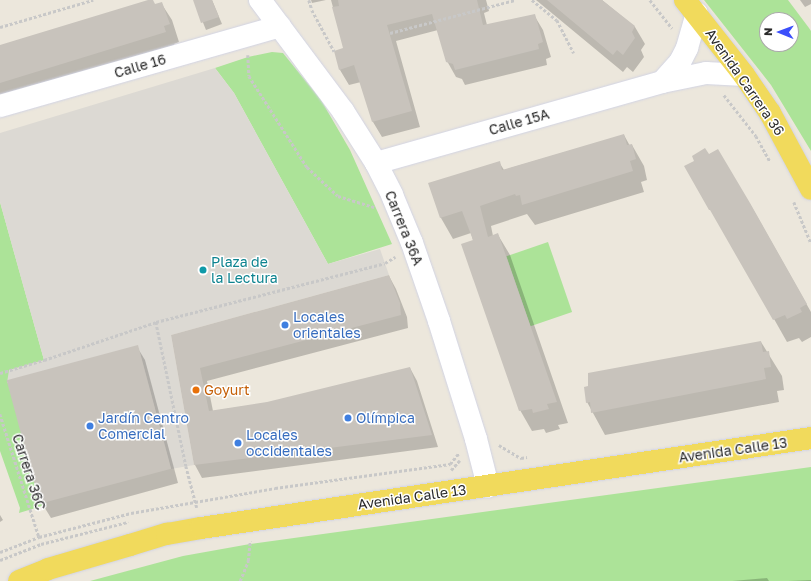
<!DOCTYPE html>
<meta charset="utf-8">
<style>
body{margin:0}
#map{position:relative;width:811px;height:581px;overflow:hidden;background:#ece7dc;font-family:"Golos Text",sans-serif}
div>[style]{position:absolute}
.green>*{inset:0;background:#ace398;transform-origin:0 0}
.plaza>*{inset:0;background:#dcd9d3}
.shadow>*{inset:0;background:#0003}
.building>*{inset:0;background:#c8c3bc;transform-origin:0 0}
.path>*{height:2.5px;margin-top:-1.25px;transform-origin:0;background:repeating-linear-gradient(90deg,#c8c8c8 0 3px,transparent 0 5px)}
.roads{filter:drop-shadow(0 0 1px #d1d3e3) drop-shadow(0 0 1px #d1d3e3)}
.minor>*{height:22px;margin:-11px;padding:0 11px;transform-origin:11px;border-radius:11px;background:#fff}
.major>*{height:22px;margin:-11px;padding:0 11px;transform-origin:11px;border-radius:11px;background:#f1da5c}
.dots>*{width:11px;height:11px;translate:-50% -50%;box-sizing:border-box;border:2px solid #fff;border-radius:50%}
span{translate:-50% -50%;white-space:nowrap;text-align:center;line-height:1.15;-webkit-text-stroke:3px #fff;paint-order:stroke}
.street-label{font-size:14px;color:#2a2a2a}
.culture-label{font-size:14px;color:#0d838f}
.left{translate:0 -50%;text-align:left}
.shop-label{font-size:14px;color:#366cbe}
.food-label{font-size:14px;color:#c56008}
.north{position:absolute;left:759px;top:12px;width:40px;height:40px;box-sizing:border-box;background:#fff;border:1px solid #aaa;border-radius:50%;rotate:271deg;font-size:11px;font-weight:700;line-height:16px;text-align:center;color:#2a2a2a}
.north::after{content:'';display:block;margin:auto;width:14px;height:18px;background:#3b4ffb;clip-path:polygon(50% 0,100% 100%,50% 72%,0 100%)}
</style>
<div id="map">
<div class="green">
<i style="clip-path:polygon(evenodd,704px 0,788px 0,809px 28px,811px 31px,811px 151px,771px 85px,704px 0,767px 20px,791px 20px,791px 44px,767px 44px,767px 20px)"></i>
<i style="clip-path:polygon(272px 52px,283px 53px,321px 100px,350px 150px,392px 244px,328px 264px,234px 93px,215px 68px,248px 57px)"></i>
<i style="clip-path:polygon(0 202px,44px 360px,42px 506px,19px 513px,20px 508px,0 451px)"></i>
<i style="left:548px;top:242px;width:74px;height:44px;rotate:71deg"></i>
<i style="clip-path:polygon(811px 467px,811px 581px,90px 581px,183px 556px,250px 544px)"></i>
</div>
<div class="plaza">
<i style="clip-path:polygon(215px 68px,234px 93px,328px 264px,380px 249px,389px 275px,171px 335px,194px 465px,171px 469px,138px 346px,7px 383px,9px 370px,44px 360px,0 202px,0 133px)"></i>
</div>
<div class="shadow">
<i style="clip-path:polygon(152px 0,155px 5px,161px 3px,172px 20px,179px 42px,174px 44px,176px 50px,0 103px,0 46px)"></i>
<i style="clip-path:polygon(194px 0,212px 0,222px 24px,206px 30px)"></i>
<i style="clip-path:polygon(311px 0,326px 0,312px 3px)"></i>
<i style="clip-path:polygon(331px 0,486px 0,489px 11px,484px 13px,487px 25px,534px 15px,543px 30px,551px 57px,546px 59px,547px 65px,465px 85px,462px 79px,456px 77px,447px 61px,438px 30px,396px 41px,420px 127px,382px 137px,373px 122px,361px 82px,349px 85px,340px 70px,344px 48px)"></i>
<i style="clip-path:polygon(536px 0,602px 0,635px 27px,645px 44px,641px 50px,644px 57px,633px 72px,627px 67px,623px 72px)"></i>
<i style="clip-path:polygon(800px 0,811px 0,811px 4px,805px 7px)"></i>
<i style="clip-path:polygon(624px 135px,630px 146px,632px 145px,644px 166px,647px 180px,641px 182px,644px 192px,535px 225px,527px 214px,491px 226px,493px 236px,498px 235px,510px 255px,568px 423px,558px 425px,560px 429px,546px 433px,544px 429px,532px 431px,520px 410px,471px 233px,453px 239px,441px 218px,429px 184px,499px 162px,504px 170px)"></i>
<i style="clip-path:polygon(750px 204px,811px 312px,811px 337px,802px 342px,799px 338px,787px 342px,774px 319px)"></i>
<i style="clip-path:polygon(389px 276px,396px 289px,407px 317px,408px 328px,207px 381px,213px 411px,278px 401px,410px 368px,417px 381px,438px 447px,202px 478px,195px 465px,172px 336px)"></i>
<i style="clip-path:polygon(761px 342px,782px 376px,784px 390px,777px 391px,779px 402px,605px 435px,587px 402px)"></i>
<i style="clip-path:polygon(137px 347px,145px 360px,178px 483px,51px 518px,43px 505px)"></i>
<i style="clip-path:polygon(0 515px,3px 520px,0 522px)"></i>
<i style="clip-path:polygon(767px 578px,769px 581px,732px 581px)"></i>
<i style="clip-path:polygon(811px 580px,811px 581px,788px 581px)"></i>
</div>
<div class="building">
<i style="clip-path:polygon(148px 0,153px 0,155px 4px,162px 2px,170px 24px,164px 26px,166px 32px,0 83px,0 45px)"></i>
<i style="clip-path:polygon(193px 0,212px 0,219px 17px,201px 23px)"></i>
<i style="clip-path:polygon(338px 0,477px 0,483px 25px,535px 14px,543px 42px,538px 44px,539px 49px,455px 70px,453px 64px,446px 62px,432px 14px,387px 25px,412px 111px,372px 122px,354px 65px,339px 70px,334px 51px,343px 48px,332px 7px,339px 6px)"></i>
<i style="clip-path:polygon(547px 0,602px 0,635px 26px,632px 32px,635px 38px,623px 55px,617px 50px,613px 55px)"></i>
<i style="clip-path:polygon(624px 134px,627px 145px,632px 144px,636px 159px,630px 161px,633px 171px,522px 205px,520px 195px,516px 196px,515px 194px,480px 206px,488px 237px,498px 233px,557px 402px,547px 404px,549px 409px,533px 413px,532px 409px,519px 411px,461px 244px,473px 240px,462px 211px,440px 218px,428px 183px,500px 161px,502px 170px)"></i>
<i style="clip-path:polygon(705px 148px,709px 154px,718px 149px,750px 203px,807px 304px,800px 308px,802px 312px,787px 319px,785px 315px,773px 320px,710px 210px,709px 210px,684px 166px,694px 161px,692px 156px)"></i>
<i style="clip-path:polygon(389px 275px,400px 303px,401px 315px,200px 368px,209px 411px,267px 402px,410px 367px,432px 435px,194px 465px,171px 335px)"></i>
<i style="clip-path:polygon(761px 341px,763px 352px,769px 351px,771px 367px,764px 368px,766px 379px,591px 413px,590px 402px,586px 403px,584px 387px,588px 386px,588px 373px)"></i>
<i style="left:138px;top:345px;width:128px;height:136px;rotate:75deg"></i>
</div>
<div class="path">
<i style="left:309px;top:0;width:10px;rotate:73deg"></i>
<i style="left:312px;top:10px;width:47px;rotate:61.8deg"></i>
<i style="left:532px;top:0;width:32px;rotate:39deg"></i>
<i style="left:557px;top:20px;width:37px;rotate:63deg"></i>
<i style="left:650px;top:0;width:36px;rotate:52deg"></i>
<i style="left:0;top:27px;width:97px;rotate:-16.2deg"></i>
<i style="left:390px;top:33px;width:129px;rotate:-14.8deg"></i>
<i style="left:248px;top:55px;width:21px;rotate:87deg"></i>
<i style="left:249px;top:76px;width:108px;rotate:57.5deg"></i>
<i style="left:307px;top:167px;width:42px;rotate:43.1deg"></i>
<i style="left:338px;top:196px;width:38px;rotate:17deg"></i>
<i style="left:724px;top:95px;width:52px;rotate:52deg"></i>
<i style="left:756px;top:136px;width:29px;rotate:61deg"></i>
<i style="left:794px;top:202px;width:44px;rotate:67.5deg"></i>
<i style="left:156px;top:322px;width:147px;rotate:78.2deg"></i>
<i style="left:186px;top:466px;width:43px;rotate:75.3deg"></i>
<i style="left:0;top:373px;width:46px;rotate:-16.5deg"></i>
<i style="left:44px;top:360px;width:118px;rotate:-18.7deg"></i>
<i style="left:156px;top:322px;width:236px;rotate:-14.4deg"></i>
<i style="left:385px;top:263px;width:12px;rotate:-31deg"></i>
<i style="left:0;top:414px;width:129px;rotate:72.4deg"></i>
<i style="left:499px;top:445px;width:26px;rotate:31deg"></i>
<i style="left:521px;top:458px;width:6px;rotate:-9deg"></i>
<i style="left:451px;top:470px;width:13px;rotate:-48deg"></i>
<i style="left:0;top:552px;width:42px;rotate:-21deg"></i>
<i style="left:39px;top:537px;width:95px;rotate:-14.6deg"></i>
<i style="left:131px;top:513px;width:146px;rotate:-9.8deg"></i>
<i style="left:275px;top:488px;width:177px;rotate:-7.8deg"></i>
<i style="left:450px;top:464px;width:14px;rotate:-51deg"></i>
<i style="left:0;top:560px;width:44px;rotate:-21.3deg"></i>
<i style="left:41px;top:544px;width:90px;rotate:-14.2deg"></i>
<i style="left:240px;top:581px;width:22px;rotate:-68deg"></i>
<i style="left:248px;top:561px;width:20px;rotate:-84deg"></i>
</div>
<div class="roads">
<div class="minor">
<i style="left:260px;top:0;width:139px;rotate:53.2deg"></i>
<i style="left:343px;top:111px;width:62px;rotate:57.6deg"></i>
<i style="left:376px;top:163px;width:36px;rotate:63deg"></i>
<i style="left:392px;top:195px;width:52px;rotate:67.4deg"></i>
<i style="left:412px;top:243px;width:83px;rotate:70.9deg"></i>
<i style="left:439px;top:321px;width:124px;rotate:72.6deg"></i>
<i style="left:476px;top:439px;width:49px;rotate:75.7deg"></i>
<i style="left:662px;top:82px;width:27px;rotate:-48deg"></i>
<i style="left:680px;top:62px;width:16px;rotate:-63deg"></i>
<i style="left:687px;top:48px;width:36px;rotate:-74deg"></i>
<i style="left:0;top:106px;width:291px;rotate:-15.9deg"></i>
<i style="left:376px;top:163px;width:297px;rotate:-15.8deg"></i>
<i style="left:662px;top:82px;width:45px;rotate:-11.6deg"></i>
<i style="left:706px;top:73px;width:38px;rotate:3deg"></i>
</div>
<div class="major">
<i style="left:685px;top:0;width:95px;rotate:51.8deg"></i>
<i style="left:744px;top:75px;width:46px;rotate:55.6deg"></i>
<i style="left:770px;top:113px;width:86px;rotate:61.7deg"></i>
<i style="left:19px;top:581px;width:31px;rotate:-22deg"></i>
<i style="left:48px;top:569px;width:85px;rotate:-16.3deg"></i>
<i style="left:130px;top:545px;width:39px;rotate:-17deg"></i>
<i style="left:167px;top:534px;width:35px;rotate:-10deg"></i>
<i style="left:201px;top:528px;width:617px;rotate:-8.39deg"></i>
</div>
</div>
<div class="dots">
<i style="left:203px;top:270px;background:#0f9aa8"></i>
<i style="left:285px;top:325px;background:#3f7fe0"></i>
<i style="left:196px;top:390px;background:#e8710a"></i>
<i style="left:348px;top:418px;background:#3f7fe0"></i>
<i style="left:90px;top:426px;background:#3f7fe0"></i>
<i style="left:238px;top:443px;background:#3f7fe0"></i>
</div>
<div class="street-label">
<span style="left:140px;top:66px;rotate:-16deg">Calle 16</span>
<span style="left:745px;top:82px;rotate:55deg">Avenida Carrera 36</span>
<span style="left:519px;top:122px;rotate:-16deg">Calle 15A</span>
<span style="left:404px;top:228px;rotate:68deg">Carrera 36A</span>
<span style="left:733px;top:450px;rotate:-8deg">Avenida Calle 13</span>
<span style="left:29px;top:472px;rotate:72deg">Carrera 36C</span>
<span style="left:412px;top:497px;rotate:-8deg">Avenida Calle 13</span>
</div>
<div class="culture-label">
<span class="left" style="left:211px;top:270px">Plaza de<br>la Lectura</span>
</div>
<div class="shop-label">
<span class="left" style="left:293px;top:325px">Locales<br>orientales</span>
<span class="left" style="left:98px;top:426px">Jardín Centro<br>Comercial</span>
<span class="left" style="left:356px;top:418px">Olímpica</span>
<span class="left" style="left:246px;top:443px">Locales<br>occidentales</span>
</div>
<div class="food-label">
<span class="left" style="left:204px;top:390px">Goyurt</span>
</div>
<div class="north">N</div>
</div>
